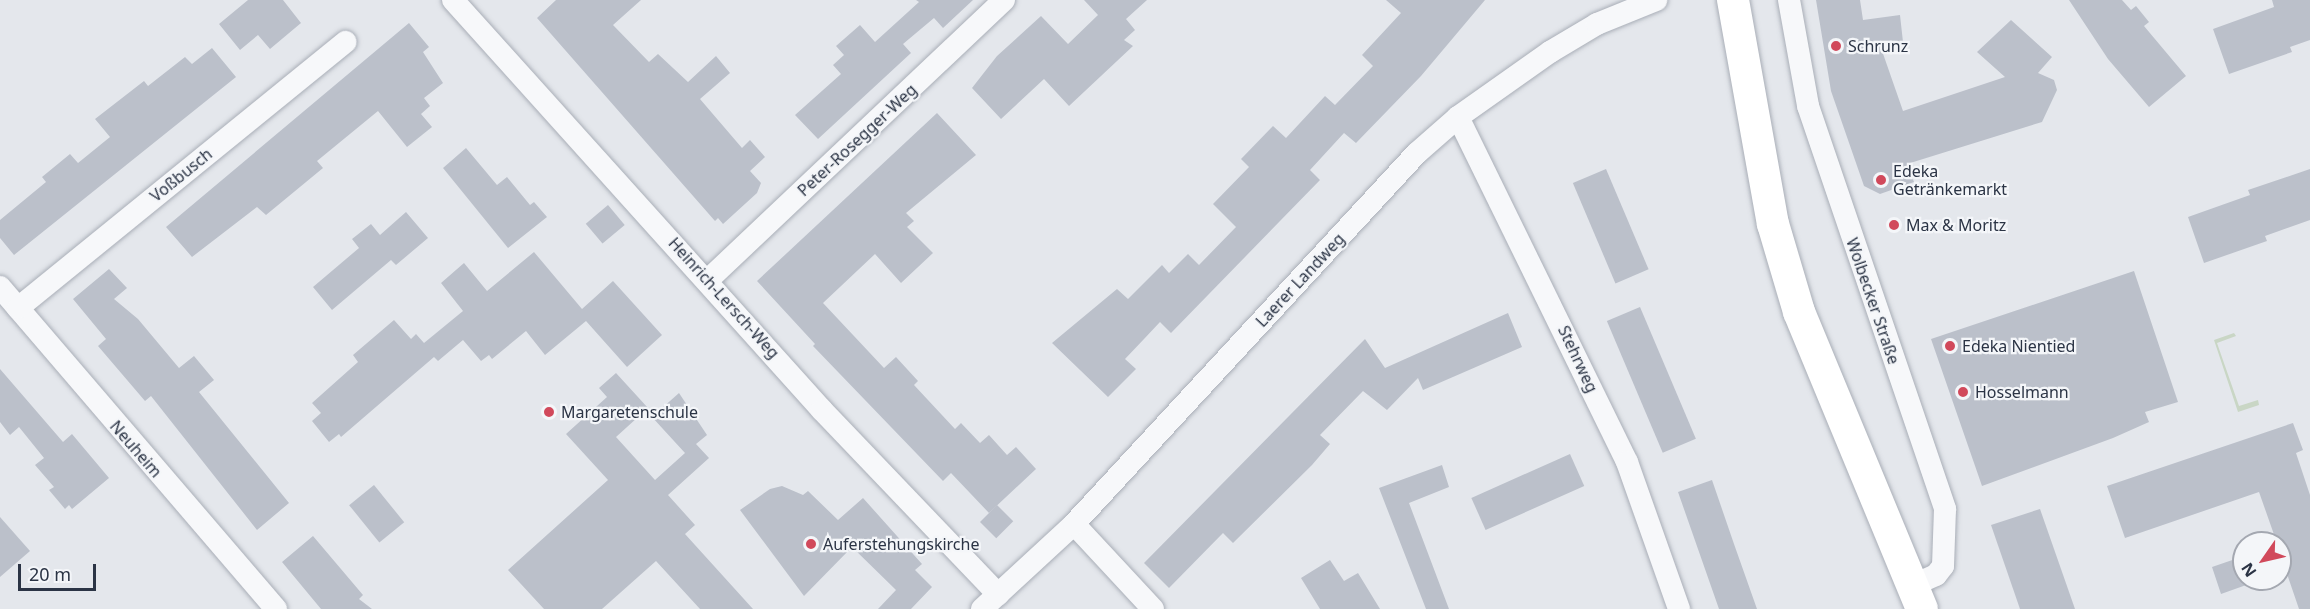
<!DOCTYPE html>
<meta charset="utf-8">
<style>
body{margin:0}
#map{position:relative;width:2310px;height:609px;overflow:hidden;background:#e4e7ec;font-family:"Noto Sans",sans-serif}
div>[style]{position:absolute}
.green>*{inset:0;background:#c9d6c5}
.building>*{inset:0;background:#bbc0ca;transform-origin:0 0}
.roads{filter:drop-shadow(0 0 2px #a9aeb7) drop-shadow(0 0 2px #a9aeb7)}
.minor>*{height:22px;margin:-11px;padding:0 11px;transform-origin:11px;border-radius:11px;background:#f7f8fa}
.secondary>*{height:32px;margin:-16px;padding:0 16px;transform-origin:16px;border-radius:16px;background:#fff}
.dots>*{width:16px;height:16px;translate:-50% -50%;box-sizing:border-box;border:3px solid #f4f6f9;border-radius:50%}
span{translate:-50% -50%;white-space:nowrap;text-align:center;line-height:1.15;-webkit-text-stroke:4.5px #f4f6f9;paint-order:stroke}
.poi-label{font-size:16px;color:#2b3445}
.left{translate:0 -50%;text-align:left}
.street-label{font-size:16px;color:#2b3445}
.north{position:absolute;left:2232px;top:531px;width:60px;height:60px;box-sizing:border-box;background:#f4f6f9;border:2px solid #a4a8b1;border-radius:50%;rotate:236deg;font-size:16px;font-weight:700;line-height:24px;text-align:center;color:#2b3445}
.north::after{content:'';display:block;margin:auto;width:21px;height:27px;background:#d1495b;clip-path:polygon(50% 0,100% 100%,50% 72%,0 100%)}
.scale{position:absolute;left:18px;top:564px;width:78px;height:27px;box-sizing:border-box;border:3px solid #2b3445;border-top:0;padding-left:8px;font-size:18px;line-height:21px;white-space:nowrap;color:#2b3445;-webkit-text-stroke:4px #f4f6f9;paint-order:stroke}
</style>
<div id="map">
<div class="green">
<i style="clip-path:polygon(2234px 333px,2236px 336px,2217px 343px,2239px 406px,2258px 400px,2259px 405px,2238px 412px,2214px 340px)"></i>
</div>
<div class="building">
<i style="clip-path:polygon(248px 0,283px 0,301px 23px,270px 49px,258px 35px,240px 50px,219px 24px)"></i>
<i style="clip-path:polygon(556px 0,641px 0,613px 25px,649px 62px,658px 54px,688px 82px,716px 56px,730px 73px,700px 99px,742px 148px,750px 140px,765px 157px,750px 171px,761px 183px,757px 193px,723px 224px,718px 218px,715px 221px,537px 18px)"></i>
<i style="clip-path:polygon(916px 0,973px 0,943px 28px,934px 18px,903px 44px,911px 53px,818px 139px,795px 115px,841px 74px,833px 65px,844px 55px,836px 46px,860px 25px,875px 42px,919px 2px)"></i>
<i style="clip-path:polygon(1084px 0,1147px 0,1126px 19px,1135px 30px,1124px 40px,1133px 46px,1069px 106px,1044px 79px,1001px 119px,972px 88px,997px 56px,1041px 16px,1068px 44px,1098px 15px)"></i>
<i style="clip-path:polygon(1386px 0,1485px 0,1421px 76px,1356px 143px,1344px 133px,1310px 170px,1320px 180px,1171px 333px,1160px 322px,1144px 339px,1125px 359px,1136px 369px,1108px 397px,1052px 343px,1117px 289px,1128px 299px,1162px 265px,1169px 273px,1188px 254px,1199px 265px,1236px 227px,1213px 204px,1249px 167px,1241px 159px,1273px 126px,1286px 138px,1325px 96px,1335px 105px,1373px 66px,1362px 55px,1401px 13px)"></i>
<i style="clip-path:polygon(1816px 0,1860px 0,1863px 20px,1900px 15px,1903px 42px,1880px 45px,1903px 111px,2005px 77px,1977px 52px,2011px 20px,2052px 57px,2038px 73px,2054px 80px,2057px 90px,2042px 122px,1907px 164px,1914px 182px,1880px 194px,1864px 186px,1831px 91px)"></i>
<i style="clip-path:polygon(2069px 0,2122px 0,2131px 10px,2136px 6px,2149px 22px,2144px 26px,2186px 76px,2149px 107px,2108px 59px)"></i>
<i style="clip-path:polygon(2272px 0,2310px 0,2310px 40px,2290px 47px,2292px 52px,2229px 74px,2213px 29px,2274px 7px)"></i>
<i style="clip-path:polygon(409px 23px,429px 47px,423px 52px,443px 83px,424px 98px,430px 106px,421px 114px,432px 127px,407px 147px,378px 111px,317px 161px,323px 168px,266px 215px,257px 207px,192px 257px,166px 227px)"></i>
<i style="clip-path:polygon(212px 48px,236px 77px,14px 255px,0 238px,0 220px,46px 182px,42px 177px,70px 154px,78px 163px,110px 137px,95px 119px,144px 81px,148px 86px,185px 57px,192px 64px)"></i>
<i style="clip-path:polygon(937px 113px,976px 155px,906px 213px,914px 221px,907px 227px,933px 253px,901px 283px,875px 254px,823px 303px,884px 368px,896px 357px,918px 381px,914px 385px,955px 429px,961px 423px,980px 443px,989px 435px,1007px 455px,1016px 447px,1036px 469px,989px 513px,951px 473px,943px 481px,813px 346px,815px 344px,757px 281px)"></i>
<i style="clip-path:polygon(466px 148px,497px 185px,507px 177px,530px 205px,534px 202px,547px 217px,508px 248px,443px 168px)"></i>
<i style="left:1606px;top:169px;width:109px;height:36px;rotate:67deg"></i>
<i style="clip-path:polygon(2310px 169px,2310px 220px,2265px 236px,2267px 241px,2204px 263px,2188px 217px,2250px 195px,2248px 190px)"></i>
<i style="left:608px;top:205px;width:26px;height:29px;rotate:50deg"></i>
<i style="clip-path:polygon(406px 212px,428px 238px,396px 265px,391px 260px,332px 310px,313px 287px,359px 248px,352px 239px,371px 224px,380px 235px)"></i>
<i style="clip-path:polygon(534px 252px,582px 309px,613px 281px,662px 335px,627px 367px,586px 321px,545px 355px,526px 331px,492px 359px,489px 355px,481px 361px,463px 340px,438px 361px,434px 357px,341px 437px,339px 434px,329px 442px,312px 421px,321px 413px,312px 403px,358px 362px,353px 355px,394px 320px,411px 339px,416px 334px,424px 343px,463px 311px,441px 283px,464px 263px,487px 291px)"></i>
<i style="clip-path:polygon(109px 269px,127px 288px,114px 299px,138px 319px,179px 368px,194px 356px,214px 380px,199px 392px,289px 503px,257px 530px,151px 396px,145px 401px,98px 346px,106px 339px,73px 299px)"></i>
<i style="clip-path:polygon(2134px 271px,2178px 402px,2145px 412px,2149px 422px,2113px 438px,1982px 486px,1931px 339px)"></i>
<i style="left:1640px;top:307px;width:143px;height:36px;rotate:67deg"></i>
<i style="clip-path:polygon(1508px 313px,1522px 347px,1423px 390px,1418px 378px,1387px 410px,1363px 391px,1320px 435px,1330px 444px,1312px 465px,1233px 543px,1223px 533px,1169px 588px,1144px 563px,1365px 339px,1385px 368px)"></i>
<i style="clip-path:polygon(0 369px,63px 442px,72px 434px,109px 478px,72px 509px,69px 505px,65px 509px,49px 490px,54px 487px,35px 465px,44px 458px,19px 427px,10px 435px,0 422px)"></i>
<i style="clip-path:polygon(616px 373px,648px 408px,616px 437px,655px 480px,685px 453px,652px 417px,679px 393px,707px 435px,696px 444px,709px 458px,668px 495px,695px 525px,685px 534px,753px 609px,700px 609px,656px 561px,602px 609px,544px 609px,508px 570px,608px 480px,566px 434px,607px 397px,599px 388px)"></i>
<i style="clip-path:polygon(2293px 423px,2303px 450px,2296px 453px,2310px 495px,2310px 609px,2299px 609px,2286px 571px,2280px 573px,2280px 543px,2277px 543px,2259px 492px,2125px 538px,2107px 486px)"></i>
<i style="left:1570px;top:454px;width:35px;height:108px;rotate:66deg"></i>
<i style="clip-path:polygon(1442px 465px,1449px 487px,1409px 503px,1449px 609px,1426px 609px,1379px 488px)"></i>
<i style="clip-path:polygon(1712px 480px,1734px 544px,1757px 609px,1719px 609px,1678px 492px)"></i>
<i style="left:374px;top:485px;width:48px;height:32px;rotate:51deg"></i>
<i style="clip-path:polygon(782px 486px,803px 495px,808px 491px,838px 520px,863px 498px,922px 564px,915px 570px,932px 587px,911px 609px,878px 609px,896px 590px,852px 547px,804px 596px,740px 510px,770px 489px)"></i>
<i style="left:997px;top:505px;width:23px;height:24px;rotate:45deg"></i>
<i style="clip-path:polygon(2040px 509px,2075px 609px,2020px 609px,1991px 525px)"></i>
<i style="clip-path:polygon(0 517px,30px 551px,0 577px)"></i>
<i style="clip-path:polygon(313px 536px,363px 595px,359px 599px,372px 609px,321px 609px,282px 562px)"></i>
<i style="clip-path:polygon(2244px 556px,2244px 579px,2263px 579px,2221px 594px,2212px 567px)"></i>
<i style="clip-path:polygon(1330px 560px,1344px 581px,1358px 573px,1380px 609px,1320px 609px,1301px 578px)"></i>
</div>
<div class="roads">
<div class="minor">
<i style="left:453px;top:0;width:552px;rotate:48.01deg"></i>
<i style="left:822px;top:410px;width:255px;rotate:46.3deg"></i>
<i style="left:1789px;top:0;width:108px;rotate:79.8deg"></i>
<i style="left:1808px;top:106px;width:426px;rotate:71.2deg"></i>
<i style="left:1945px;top:509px;width:57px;rotate:92deg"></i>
<i style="left:1943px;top:566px;width:11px;rotate:128deg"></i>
<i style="left:1936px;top:575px;width:24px;rotate:156deg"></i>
<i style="left:1458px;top:117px;width:384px;rotate:63.9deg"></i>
<i style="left:1627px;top:462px;width:156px;rotate:70.5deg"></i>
<i style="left:709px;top:279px;width:406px;rotate:-43.4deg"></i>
<i style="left:0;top:287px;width:424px;rotate:49.4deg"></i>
<i style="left:18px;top:308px;width:422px;rotate:-39.1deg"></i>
<i style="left:1074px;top:524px;width:116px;rotate:47.1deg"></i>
<i style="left:982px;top:609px;width:125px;rotate:-42.7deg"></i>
<i style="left:1074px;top:524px;width:505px;rotate:-47.25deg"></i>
<i style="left:1417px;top:153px;width:55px;rotate:-41.3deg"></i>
<i style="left:1458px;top:117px;width:113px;rotate:-35.2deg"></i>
<i style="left:1550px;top:52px;width:55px;rotate:-30.8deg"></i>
<i style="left:1597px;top:24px;width:64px;rotate:-22.1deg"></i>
</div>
<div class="secondary">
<i style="left:1733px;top:0;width:228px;rotate:79.9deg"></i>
<i style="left:1773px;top:224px;width:92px;rotate:73.5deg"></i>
<i style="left:1799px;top:312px;width:321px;rotate:67.5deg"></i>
</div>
</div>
<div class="dots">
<i style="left:1836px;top:46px;background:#d1495b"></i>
<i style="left:1881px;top:180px;background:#d1495b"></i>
<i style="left:1894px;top:225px;background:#d1495b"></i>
<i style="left:1950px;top:346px;background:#d1495b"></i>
<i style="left:1963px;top:392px;background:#d1495b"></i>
<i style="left:549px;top:412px;background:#d1495b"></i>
<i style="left:811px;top:544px;background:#d1495b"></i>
</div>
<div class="poi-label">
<span class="left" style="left:1848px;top:46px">Schrunz</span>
<span class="left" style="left:1893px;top:180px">Edeka<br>Getränkemarkt</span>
<span class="left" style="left:1906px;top:225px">Max &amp; Moritz</span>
<span class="left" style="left:1962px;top:346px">Edeka Nientied</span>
<span class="left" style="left:1975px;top:392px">Hosselmann</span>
<span class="left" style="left:561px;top:412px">Margaretenschule</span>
<span class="left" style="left:823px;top:544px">Auferstehungskirche</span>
</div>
<div class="street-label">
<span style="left:857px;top:140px;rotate:-43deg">Peter-Rosegger-Weg</span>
<span style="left:181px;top:175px;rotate:-39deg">Voßbusch</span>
<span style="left:1300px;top:280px;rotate:-47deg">Laerer Landweg</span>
<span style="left:724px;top:298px;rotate:48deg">Heinrich-Lersch-Weg</span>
<span style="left:1873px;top:301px;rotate:71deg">Wolbecker Straße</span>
<span style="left:1578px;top:359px;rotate:65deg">Stehrweg</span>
<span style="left:136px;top:449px;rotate:49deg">Neuheim</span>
</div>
<div class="north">N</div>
<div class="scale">20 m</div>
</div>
